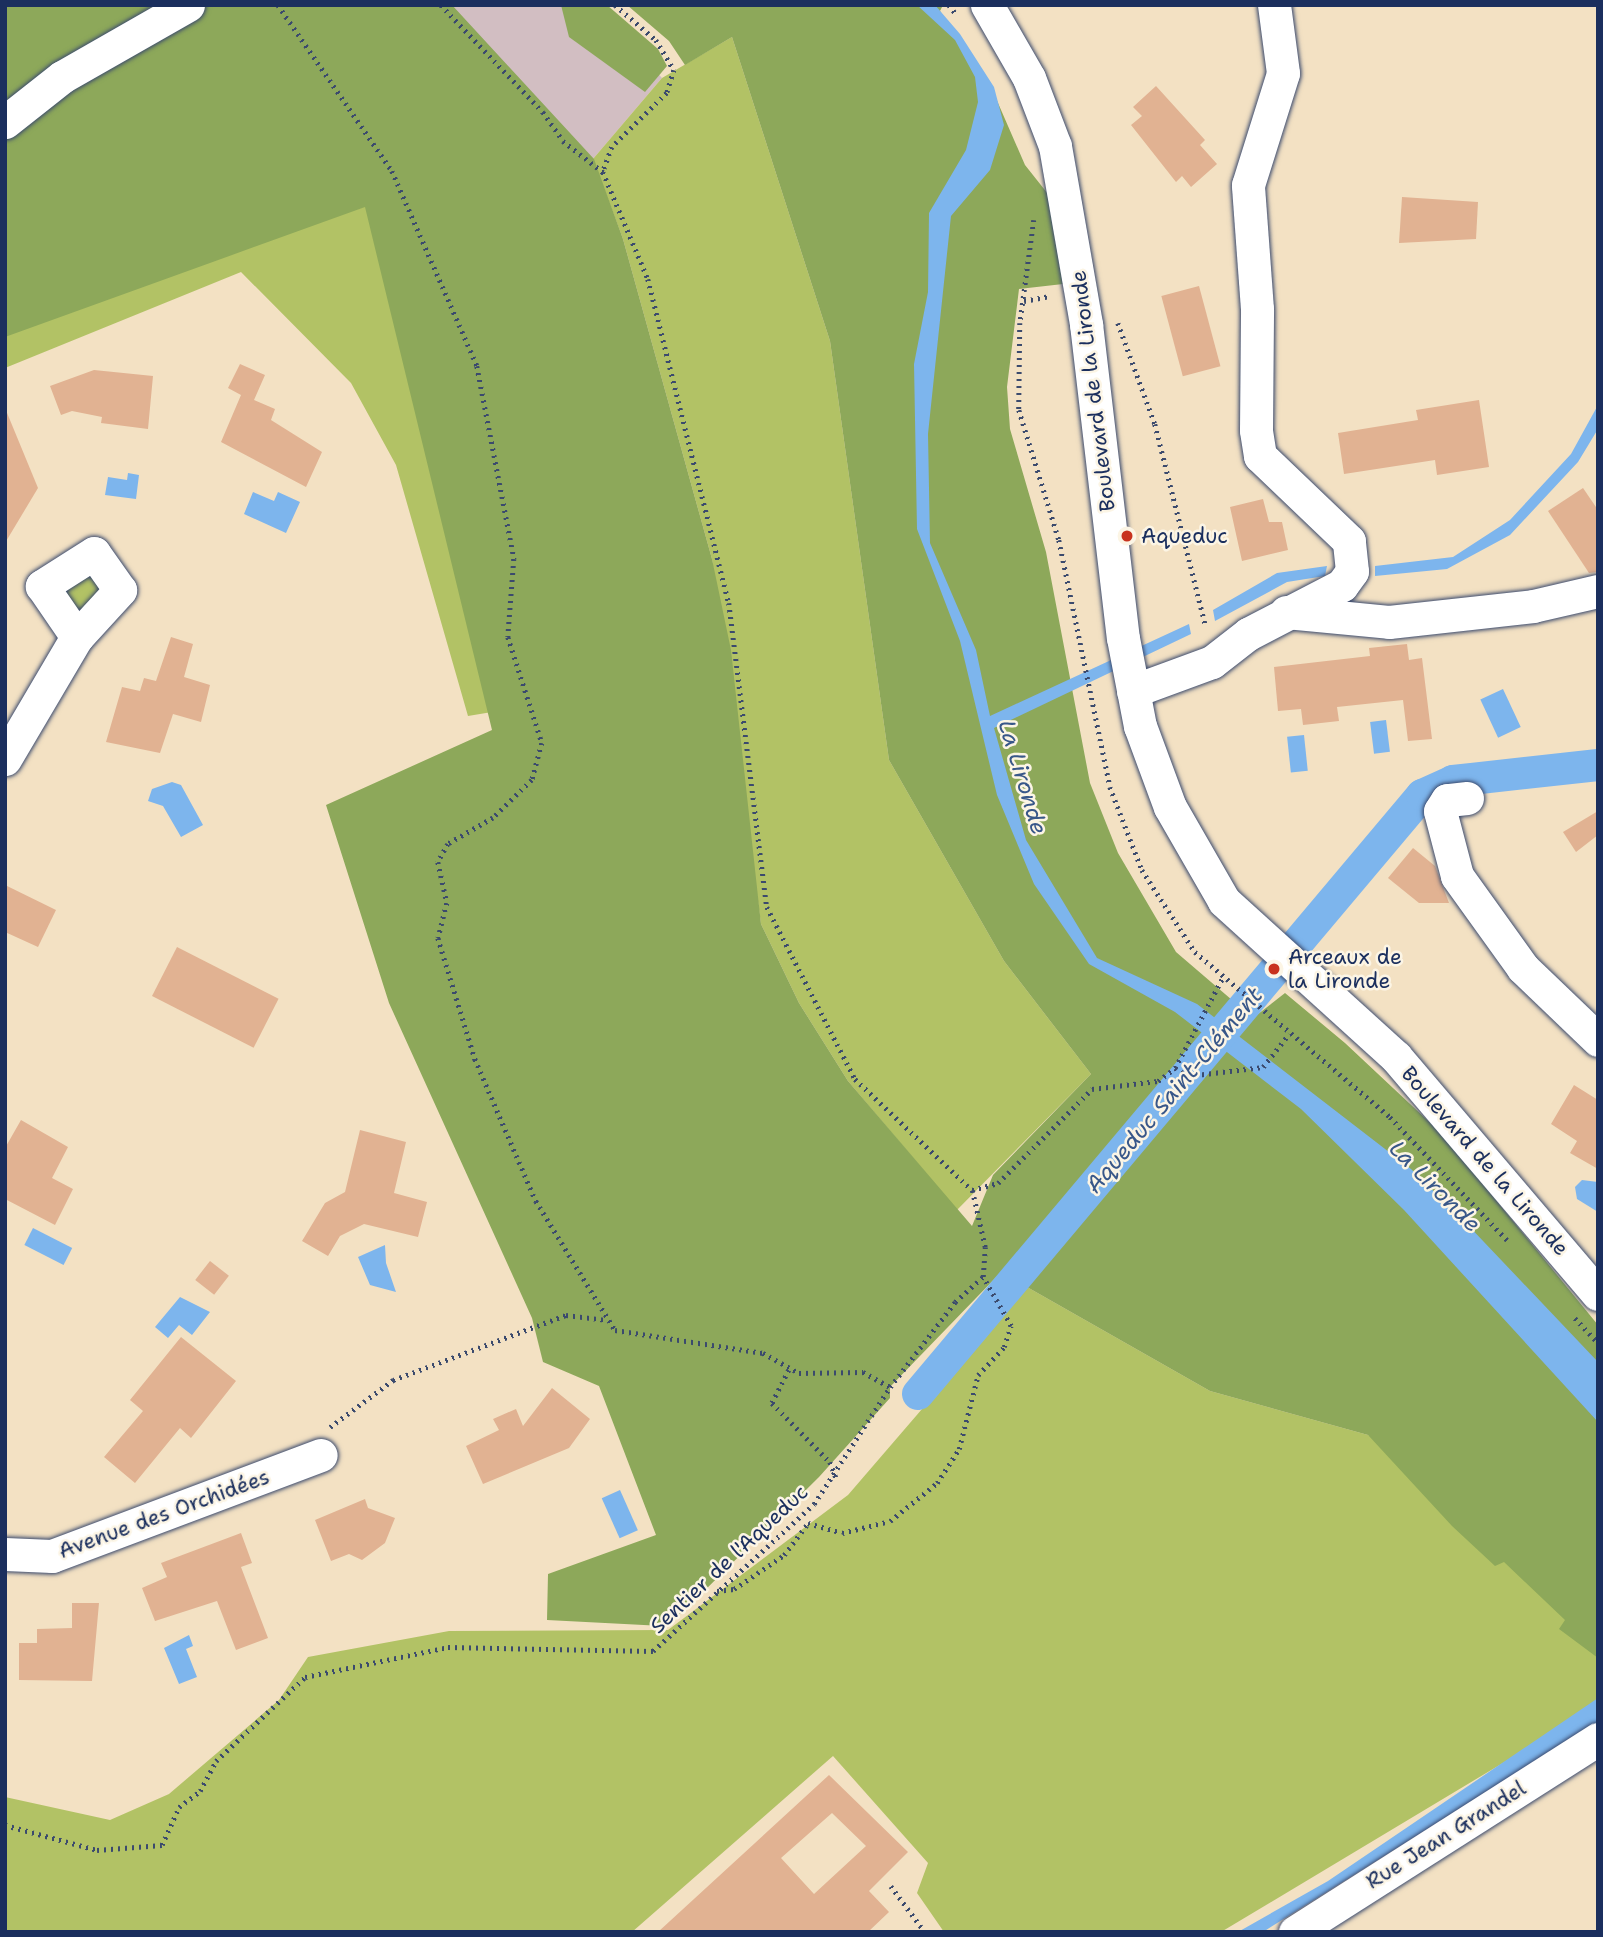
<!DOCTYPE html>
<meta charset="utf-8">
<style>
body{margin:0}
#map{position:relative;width:1603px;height:1937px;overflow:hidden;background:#f3e1c3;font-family:"Shantell Sans",sans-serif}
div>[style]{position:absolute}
.industrial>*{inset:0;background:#d2bec2}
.green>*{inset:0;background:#b2c265}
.forest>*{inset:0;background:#8da85a}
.water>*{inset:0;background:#7db5ed;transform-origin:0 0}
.canal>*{height:32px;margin:-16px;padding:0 16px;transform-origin:16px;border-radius:16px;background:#7db5ed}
.building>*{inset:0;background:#e1b292;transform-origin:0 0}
.path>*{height:4.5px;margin-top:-2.25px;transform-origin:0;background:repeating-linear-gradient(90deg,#3b4a6d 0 2px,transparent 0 7px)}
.roads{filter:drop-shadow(0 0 2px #3b4a6d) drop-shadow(0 0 2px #3b4a6d)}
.minor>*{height:33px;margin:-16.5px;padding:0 16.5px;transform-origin:16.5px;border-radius:16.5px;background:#fff}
.dots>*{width:19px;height:19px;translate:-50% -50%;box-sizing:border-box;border:4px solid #fcf5e5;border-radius:50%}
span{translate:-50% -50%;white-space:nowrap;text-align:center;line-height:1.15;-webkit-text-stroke:5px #fcf5e5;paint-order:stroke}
.street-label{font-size:21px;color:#1b2f5e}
.poi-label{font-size:21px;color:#1b2f5e}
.left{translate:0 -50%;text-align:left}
.water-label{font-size:23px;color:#385789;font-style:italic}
.frame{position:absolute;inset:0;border:7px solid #1b2f5e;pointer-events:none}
</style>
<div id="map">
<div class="industrial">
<i style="clip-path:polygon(448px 5px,597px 5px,662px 78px,593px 159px)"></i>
</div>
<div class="green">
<i style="clip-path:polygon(380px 30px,563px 700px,468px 716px,396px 465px,351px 383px,241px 272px,5px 368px,5px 119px)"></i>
<i style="clip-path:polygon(732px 37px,830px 341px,889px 760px,1004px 961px,1091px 1074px,957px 1210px,848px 1081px,799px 1003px,761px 924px,712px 559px,623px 239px,593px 159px,662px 78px)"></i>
<i style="clip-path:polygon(85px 570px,104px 588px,79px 614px,60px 588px)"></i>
<i style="clip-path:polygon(1027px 1287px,1210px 1391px,1368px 1435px,1598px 1571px,1598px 1706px,1221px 1932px,944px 1932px,917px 1893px,928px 1863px,833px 1756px,632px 1932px,5px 1932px,5px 1797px,110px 1820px,169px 1794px,279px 1700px,308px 1657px,449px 1631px,668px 1630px,848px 1495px)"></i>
</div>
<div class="forest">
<i style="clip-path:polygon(5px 5px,452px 5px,594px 159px,623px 239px,712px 559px,731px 650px,761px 924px,799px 1003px,848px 1081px,972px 1226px,993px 1175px,1091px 1074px,1004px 961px,889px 760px,830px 341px,732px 37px,685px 65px,669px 41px,627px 5px,943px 5px,940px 11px,988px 80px,1025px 165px,1048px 194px,1063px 284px,1019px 289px,1007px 387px,1010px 429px,1046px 552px,1090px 783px,1118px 853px,1176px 952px,1253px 1018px,1285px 993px,1345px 1043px,1441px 1133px,1598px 1325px,1598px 1658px,1559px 1629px,1565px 1620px,1504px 1562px,1495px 1566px,1452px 1526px,1368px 1435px,1210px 1391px,1027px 1287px,1006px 1267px,890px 1387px,890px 1398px,819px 1477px,683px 1612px,663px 1626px,547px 1620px,548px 1574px,656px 1535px,599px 1386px,543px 1362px,532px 1318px,389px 1003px,326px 805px,492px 730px,365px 207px,5px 337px)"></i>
<i style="clip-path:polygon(561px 5px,607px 5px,658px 49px,667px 66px,645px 92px,569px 37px)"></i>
</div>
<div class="water">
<i style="clip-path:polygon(917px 5px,935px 5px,960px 34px,994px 87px,1004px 125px,990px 170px,951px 216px,928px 434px,930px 543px,976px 650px,990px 716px,1189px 624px,1191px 634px,994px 728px,1026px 840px,1097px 958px,1197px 1004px,1411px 1169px,1465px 1222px,1598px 1362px,1598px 1422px,1404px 1210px,1301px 1109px,1175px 1012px,1089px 964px,1034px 884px,997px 795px,960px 641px,917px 529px,914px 364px,928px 292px,929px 213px,966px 150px,978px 102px,975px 77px,955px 40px)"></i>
<i style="clip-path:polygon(1598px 405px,1598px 429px,1578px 462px,1510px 535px,1447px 569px,1375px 576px,1375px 566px,1453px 557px,1510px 520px,1571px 454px)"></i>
<i style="clip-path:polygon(128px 473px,139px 475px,136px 499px,105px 495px,108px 477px,127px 480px)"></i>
<i style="clip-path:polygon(253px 492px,274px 501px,278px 492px,300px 502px,286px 533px,244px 514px)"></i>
<i style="clip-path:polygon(1327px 566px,1325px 576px,1287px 582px,1215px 621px,1213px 610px,1277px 573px)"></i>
<i style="left:1503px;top:689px;width:42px;height:25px;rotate:65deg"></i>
<i style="left:1386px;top:720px;width:32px;height:16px;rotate:83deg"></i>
<i style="left:1304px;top:735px;width:36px;height:17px;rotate:84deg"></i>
<i style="clip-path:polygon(172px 782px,181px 785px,203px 825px,181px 837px,163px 806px,148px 801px,152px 789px)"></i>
<i style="clip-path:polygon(1582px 1180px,1598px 1182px,1598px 1212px,1577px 1199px,1575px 1187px)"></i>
<i style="left:33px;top:1228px;width:44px;height:19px;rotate:27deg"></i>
<i style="clip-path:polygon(385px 1245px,386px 1263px,396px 1292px,370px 1285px,358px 1257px)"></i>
<i style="clip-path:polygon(180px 1297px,210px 1312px,192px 1335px,179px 1325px,168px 1338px,155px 1327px)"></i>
<i style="left:620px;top:1490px;width:44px;height:20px;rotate:66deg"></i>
<i style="clip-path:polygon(189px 1635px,193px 1646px,186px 1649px,197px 1677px,179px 1684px,164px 1648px)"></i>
<i style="clip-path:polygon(1598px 1698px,1598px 1722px,1263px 1932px,1238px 1932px,1328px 1881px)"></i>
</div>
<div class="canal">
<i style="left:918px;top:1394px;width:783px;rotate:-49.92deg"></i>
<i style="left:1422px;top:795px;width:34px;rotate:-24deg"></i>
<i style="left:1453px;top:781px;width:146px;rotate:-6.3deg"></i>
</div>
<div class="building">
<i style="clip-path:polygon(1156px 86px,1205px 140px,1200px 145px,1217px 164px,1191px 187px,1182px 176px,1176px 182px,1131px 125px,1142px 116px,1133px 107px)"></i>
<i style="clip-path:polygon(1402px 197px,1478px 202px,1476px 239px,1399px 243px)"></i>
<i style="left:1199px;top:286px;width:83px;height:39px;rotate:75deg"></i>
<i style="clip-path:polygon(240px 364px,265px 375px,254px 400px,275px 409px,271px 420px,322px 452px,306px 487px,221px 442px,241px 395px,228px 388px)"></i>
<i style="clip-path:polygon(94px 370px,153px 376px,148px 429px,101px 423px,102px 417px,72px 411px,61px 415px,50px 386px)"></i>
<i style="clip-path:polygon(1479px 400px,1489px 467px,1437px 475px,1435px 460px,1344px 474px,1338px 433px,1418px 420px,1416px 410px)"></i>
<i style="clip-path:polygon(5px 408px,38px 488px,5px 543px)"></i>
<i style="clip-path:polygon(1583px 488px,1598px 510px,1598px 572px,1589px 573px,1548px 511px)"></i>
<i style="clip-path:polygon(1263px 499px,1269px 522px,1282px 522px,1288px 550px,1242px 561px,1230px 507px)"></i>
<i style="clip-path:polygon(171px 637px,193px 644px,184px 677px,210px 685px,201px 722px,173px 714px,160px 753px,106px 742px,122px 687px,140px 691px,144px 678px,156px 681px)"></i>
<i style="clip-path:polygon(1407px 644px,1409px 660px,1422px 658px,1432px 739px,1408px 741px,1403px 700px,1337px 707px,1339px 721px,1303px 725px,1301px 709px,1278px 711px,1274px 667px,1370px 656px,1369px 648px)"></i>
<i style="clip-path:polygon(1598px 811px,1598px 835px,1576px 852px,1563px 832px)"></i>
<i style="clip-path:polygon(1413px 848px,1435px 866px,1449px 903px,1419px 903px,1388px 878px)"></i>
<i style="clip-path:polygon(5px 885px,56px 910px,38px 947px,5px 932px)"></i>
<i style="left:177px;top:947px;width:114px;height:55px;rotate:27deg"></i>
<i style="clip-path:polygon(1574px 1085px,1598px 1100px,1598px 1169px,1570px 1153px,1577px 1141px,1551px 1124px)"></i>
<i style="clip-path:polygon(21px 1120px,68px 1147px,52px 1178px,73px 1189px,55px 1225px,5px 1199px,5px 1148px)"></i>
<i style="clip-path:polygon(360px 1130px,406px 1142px,394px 1193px,427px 1202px,418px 1237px,364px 1224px,340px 1236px,328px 1256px,302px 1241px,325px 1203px,345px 1192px)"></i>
<i style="left:210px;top:1261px;width:24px;height:24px;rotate:38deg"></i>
<i style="clip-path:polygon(181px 1337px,236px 1381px,191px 1438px,180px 1428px,135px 1483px,104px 1457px,143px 1411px,130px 1400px)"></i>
<i style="clip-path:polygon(552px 1388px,590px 1419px,569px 1448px,483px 1484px,466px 1446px,499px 1430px,493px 1419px,516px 1409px,523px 1426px)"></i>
<i style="clip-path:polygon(365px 1499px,368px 1508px,395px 1518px,385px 1543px,362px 1560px,349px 1554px,331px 1561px,315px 1520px)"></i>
<i style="clip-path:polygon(241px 1533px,252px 1563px,241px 1567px,268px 1638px,236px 1650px,217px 1601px,155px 1621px,142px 1588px,167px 1577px,161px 1563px)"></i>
<i style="clip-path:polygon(72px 1603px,99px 1603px,92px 1681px,19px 1680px,19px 1643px,37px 1643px,37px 1629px,72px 1628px)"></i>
<i style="clip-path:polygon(evenodd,829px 1775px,908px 1852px,869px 1891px,889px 1912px,868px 1932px,658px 1932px,829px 1775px,832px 1813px,866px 1846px,814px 1894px,781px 1858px,832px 1813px)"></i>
</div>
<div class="path">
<i style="left:278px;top:5px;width:201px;rotate:55.5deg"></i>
<i style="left:392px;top:171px;width:213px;rotate:66.4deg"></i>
<i style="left:477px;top:366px;width:197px;rotate:79.1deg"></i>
<i style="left:514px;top:559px;width:78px;rotate:94.4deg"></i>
<i style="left:508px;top:637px;width:111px;rotate:72.2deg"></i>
<i style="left:542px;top:743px;width:38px;rotate:105deg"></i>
<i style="left:532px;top:780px;width:54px;rotate:135.7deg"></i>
<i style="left:493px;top:818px;width:52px;rotate:150deg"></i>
<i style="left:448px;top:844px;width:21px;rotate:119deg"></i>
<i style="left:438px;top:862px;width:42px;rotate:77.6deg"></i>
<i style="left:447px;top:903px;width:36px;rotate:104deg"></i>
<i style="left:438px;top:938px;width:127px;rotate:73deg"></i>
<i style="left:475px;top:1059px;width:155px;rotate:66.8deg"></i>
<i style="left:536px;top:1201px;width:151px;rotate:58.5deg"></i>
<i style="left:615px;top:1330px;width:150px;rotate:8.8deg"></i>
<i style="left:763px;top:1353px;width:41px;rotate:29.1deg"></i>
<i style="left:799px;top:1373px;width:64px;rotate:-0.9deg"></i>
<i style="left:863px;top:1372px;width:31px;rotate:29deg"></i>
<i style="left:441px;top:5px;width:148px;rotate:46.4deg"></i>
<i style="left:543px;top:112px;width:35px;rotate:55deg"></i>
<i style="left:563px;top:141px;width:51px;rotate:37.8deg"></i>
<i style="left:615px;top:5px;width:54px;rotate:40.5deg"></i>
<i style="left:656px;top:40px;width:35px;rotate:59deg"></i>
<i style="left:674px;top:70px;width:24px;rotate:107deg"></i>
<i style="left:667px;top:93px;width:77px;rotate:135.5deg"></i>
<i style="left:612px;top:147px;width:27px;rotate:110deg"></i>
<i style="left:603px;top:172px;width:116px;rotate:67.2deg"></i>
<i style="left:648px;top:279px;width:334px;rotate:76deg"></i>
<i style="left:729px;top:603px;width:306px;rotate:82.9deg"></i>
<i style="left:767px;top:907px;width:193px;rotate:62.9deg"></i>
<i style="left:855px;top:1079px;width:161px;rotate:43.5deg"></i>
<i style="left:949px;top:5px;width:11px;rotate:52deg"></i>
<i style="left:1034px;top:220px;width:104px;rotate:97.7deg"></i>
<i style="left:1020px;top:323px;width:87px;rotate:90.7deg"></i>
<i style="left:1019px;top:410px;width:136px;rotate:72.9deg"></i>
<i style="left:1059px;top:540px;width:252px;rotate:78.3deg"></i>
<i style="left:1110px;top:787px;width:89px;rotate:68.9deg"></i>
<i style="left:1142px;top:870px;width:98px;rotate:57.1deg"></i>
<i style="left:1195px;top:952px;width:255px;rotate:40.2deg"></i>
<i style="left:1390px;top:1117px;width:170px;rotate:46.4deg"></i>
<i style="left:1024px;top:301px;width:25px;rotate:-11deg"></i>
<i style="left:1118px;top:323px;width:108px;rotate:69.9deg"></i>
<i style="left:1155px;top:424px;width:209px;rotate:75.9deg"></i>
<i style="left:1175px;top:1068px;width:101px;rotate:-62.2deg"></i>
<i style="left:972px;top:1190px;width:27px;rotate:-15deg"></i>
<i style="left:998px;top:1183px;width:133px;rotate:-45deg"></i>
<i style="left:1092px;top:1089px;width:66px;rotate:-6.9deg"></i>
<i style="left:1158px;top:1081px;width:21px;rotate:-37deg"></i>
<i style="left:1175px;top:1068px;width:15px;rotate:32deg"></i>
<i style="left:1188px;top:1076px;width:76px;rotate:-6.8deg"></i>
<i style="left:1263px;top:1067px;width:42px;rotate:-51.8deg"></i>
<i style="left:1575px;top:1318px;width:34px;rotate:47deg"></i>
<i style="left:789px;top:1370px;width:37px;rotate:117deg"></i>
<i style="left:772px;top:1403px;width:83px;rotate:45.5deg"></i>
<i style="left:830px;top:1462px;width:17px;rotate:69deg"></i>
<i style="left:330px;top:1427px;width:79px;rotate:-36.7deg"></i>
<i style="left:393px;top:1380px;width:185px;rotate:-20.6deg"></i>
<i style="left:566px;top:1315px;width:38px;rotate:7deg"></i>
<i style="left:717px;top:1591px;width:17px;rotate:-7deg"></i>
<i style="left:734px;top:1589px;width:60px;rotate:-34.2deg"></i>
<i style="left:784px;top:1555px;width:40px;rotate:-53deg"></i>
<i style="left:808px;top:1523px;width:35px;rotate:16deg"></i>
<i style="left:842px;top:1533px;width:49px;rotate:-14deg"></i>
<i style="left:890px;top:1521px;width:60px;rotate:-39deg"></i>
<i style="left:937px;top:1483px;width:40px;rotate:-57.1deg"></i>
<i style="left:959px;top:1449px;width:76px;rotate:-75.6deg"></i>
<i style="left:978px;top:1375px;width:38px;rotate:-47deg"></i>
<i style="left:1004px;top:1347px;width:22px;rotate:-72deg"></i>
<i style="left:1011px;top:1326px;width:56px;rotate:-119.7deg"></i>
<i style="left:5px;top:1825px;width:95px;rotate:15.2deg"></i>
<i style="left:97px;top:1850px;width:65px;rotate:-4.4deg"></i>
<i style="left:162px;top:1845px;width:42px;rotate:-65.9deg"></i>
<i style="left:179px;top:1807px;width:26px;rotate:-37deg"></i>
<i style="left:200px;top:1791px;width:34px;rotate:-62deg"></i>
<i style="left:216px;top:1761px;width:122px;rotate:-43.3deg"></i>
<i style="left:305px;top:1677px;width:146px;rotate:-11.8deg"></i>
<i style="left:448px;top:1647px;width:205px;rotate:1.1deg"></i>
<i style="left:653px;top:1651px;width:218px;rotate:-42.4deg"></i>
<i style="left:814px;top:1504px;width:140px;rotate:-57deg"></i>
<i style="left:890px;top:1387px;width:107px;rotate:-52.6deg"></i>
<i style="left:955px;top:1302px;width:38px;rotate:-42deg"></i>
<i style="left:983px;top:1277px;width:30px;rotate:-86deg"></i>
<i style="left:985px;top:1247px;width:58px;rotate:-102.8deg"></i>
<i style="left:891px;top:1886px;width:57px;rotate:53.5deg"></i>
</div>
<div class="roads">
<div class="minor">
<i style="left:987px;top:5px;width:84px;rotate:60.1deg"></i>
<i style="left:1029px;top:78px;width:73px;rotate:69.1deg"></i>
<i style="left:1055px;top:146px;width:181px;rotate:80.1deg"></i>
<i style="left:1086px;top:324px;width:316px;rotate:83.3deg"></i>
<i style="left:1123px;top:638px;width:90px;rotate:79.1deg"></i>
<i style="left:1140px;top:726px;width:86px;rotate:69.7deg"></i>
<i style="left:1170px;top:807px;width:108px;rotate:60.1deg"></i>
<i style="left:1224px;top:901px;width:232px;rotate:42.2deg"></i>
<i style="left:1396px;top:1057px;width:311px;rotate:49.6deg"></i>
<i style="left:5px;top:122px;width:73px;rotate:-38.3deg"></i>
<i style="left:62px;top:77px;width:145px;rotate:-29.7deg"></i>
<i style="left:1286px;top:612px;width:103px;rotate:5.5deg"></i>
<i style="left:1389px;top:622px;width:145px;rotate:-6.3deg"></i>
<i style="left:1533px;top:606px;width:67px;rotate:-13deg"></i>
<i style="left:1133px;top:691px;width:84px;rotate:-20.2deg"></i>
<i style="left:1212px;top:662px;width:46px;rotate:-37.9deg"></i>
<i style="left:1248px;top:634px;width:106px;rotate:-27.5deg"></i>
<i style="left:1342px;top:585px;width:17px;rotate:-54deg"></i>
<i style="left:1352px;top:571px;width:30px;rotate:-96deg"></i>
<i style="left:1349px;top:541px;width:123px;rotate:-136.3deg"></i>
<i style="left:1260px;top:456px;width:26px;rotate:-99deg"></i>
<i style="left:1256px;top:430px;width:121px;rotate:-89.5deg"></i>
<i style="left:1257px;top:309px;width:124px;rotate:-94.2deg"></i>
<i style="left:1248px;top:185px;width:117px;rotate:-72.6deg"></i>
<i style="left:1283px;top:73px;width:69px;rotate:-97.5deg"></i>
<i style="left:5px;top:759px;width:142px;rotate:-59.5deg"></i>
<i style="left:77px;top:637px;width:64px;rotate:-47.5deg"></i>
<i style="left:120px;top:590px;width:45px;rotate:-125.1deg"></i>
<i style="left:94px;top:553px;width:62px;rotate:147.6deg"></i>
<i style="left:42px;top:586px;width:62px;rotate:55.5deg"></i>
<i style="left:1467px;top:798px;width:20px;rotate:174deg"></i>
<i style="left:1447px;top:800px;width:13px;rotate:122deg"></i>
<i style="left:1440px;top:811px;width:67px;rotate:75.3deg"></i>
<i style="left:1457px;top:876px;width:113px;rotate:54.3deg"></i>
<i style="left:1523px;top:968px;width:104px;rotate:43.8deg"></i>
<i style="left:5px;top:1554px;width:47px;rotate:2.4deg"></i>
<i style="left:52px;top:1556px;width:287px;rotate:-20.6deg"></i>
<i style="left:1295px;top:1932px;width:359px;rotate:-32.5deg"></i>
</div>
</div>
<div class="dots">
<i style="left:1127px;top:536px;background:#c8321e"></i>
<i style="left:1274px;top:969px;background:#c8321e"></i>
</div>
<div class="street-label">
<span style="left:1093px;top:391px;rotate:-97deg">Boulevard de la Lironde</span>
<span style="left:1485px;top:1161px;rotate:49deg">Boulevard de la Lironde</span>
<span style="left:164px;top:1514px;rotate:-20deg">Avenue des Orchidées</span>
<span style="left:729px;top:1559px;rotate:-43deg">Sentier de l'Aqueduc</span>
<span style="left:1446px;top:1835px;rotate:-32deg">Rue Jean Grandel</span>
</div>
<div class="poi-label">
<span class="left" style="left:1141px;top:536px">Aqueduc</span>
<span class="left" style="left:1288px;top:969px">Arceaux de<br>la Lironde</span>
</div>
<div class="water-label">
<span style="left:1023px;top:777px;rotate:73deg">La Lironde</span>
<span style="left:1174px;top:1090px;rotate:-50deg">Aqueduc Saint-Clément</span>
<span style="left:1435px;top:1186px;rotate:45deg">La Lironde</span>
</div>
<div class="frame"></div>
</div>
